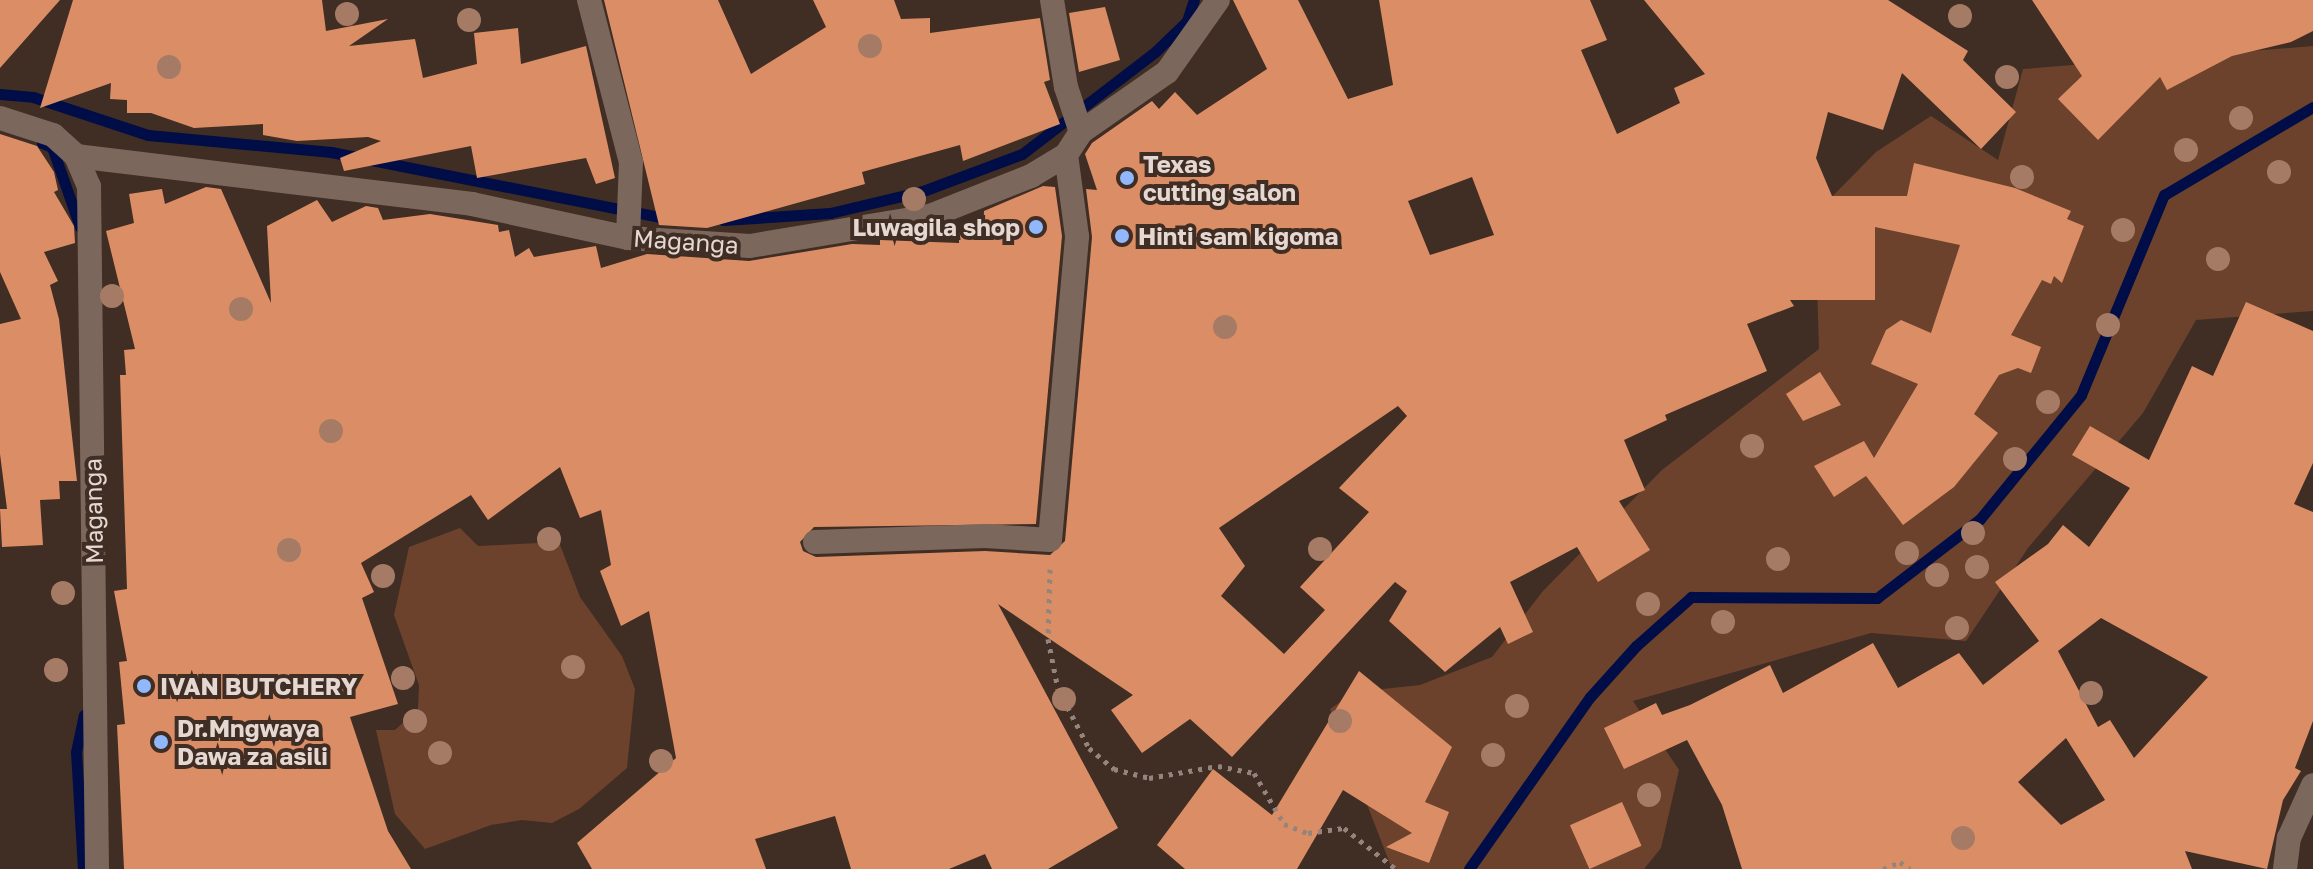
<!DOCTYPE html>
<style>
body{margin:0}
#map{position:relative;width:2313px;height:869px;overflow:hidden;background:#402d24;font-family:"Golos Text",sans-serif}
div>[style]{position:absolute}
.green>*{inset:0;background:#6c422c}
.stream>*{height:11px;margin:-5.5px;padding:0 5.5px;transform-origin:5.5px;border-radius:5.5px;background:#000d46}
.building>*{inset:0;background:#db8e66;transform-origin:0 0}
.path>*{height:5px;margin-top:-2.5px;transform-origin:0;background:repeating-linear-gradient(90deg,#94847c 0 4px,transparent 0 10px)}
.minor>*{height:24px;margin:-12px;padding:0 12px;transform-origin:12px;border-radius:12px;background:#7c675d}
.trees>*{width:24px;height:24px;margin:-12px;border-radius:50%;background:#a57b65}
.dots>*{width:22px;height:22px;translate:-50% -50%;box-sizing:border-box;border:4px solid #402d24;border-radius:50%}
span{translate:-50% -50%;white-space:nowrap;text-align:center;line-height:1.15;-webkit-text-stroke:8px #402d24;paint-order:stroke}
.poi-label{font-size:24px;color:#e5d8d2;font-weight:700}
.left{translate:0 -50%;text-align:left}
.right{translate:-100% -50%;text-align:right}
.street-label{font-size:24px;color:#e5d8d2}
</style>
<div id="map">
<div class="green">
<i style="clip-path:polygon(2313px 46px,2313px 311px,2196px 320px,2143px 413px,2028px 548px,1966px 641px,1871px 633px,1633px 701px,1679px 770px,1661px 848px,1644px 869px,1392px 869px,1330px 709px,1355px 692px,1420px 685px,1492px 657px,1543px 591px,1662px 470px,1819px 349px,1815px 214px,1876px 152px,1931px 116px,1998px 160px,2023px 69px)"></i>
<i style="clip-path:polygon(460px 528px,478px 546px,559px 542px,580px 597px,622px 656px,635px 689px,627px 768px,579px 809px,552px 823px,522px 820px,491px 825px,425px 849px,395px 814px,376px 730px,395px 730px,418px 709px,419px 685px,394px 615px,409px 547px)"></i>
</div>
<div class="stream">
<i style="left:0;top:94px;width:33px;rotate:5deg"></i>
<i style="left:33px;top:97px;width:121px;rotate:18.3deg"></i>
<i style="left:148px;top:135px;width:184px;rotate:5.3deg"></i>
<i style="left:331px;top:152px;width:346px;rotate:11.2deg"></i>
<i style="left:42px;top:143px;width:11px;rotate:22deg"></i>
<i style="left:52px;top:147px;width:85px;rotate:70.7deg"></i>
<i style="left:723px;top:220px;width:107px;rotate:-3.7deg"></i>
<i style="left:830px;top:213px;width:96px;rotate:-13.3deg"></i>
<i style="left:923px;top:191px;width:106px;rotate:-20.5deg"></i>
<i style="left:1022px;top:154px;width:169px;rotate:-37.5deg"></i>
<i style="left:1156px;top:51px;width:43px;rotate:-44.1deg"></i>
<i style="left:1187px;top:21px;width:22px;rotate:-72deg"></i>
<i style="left:83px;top:869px;width:117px;rotate:-93.4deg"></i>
<i style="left:76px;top:752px;width:38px;rotate:-78deg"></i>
<i style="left:1469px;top:869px;width:210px;rotate:-54.9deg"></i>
<i style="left:1590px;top:697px;width:69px;rotate:-48deg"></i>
<i style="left:1636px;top:646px;width:74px;rotate:-41.7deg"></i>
<i style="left:1691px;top:597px;width:186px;rotate:0.3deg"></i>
<i style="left:1877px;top:598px;width:130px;rotate:-37.5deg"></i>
<i style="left:1980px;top:519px;width:160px;rotate:-50.8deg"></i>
<i style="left:2081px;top:395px;width:217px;rotate:-67.5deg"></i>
<i style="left:2164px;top:195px;width:173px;rotate:-30.6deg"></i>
</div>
<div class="building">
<i style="clip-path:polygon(0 0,60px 0,0 68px)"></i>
<i style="clip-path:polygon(73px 0,322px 0,326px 31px,388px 19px,349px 46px,415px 39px,423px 78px,477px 64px,474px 33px,518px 28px,521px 64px,586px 46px,615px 178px,596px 184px,586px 158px,477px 178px,471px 146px,344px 171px,340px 158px,381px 141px,368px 137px,297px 141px,263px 135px,263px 124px,194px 128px,151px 113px,127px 113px,127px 100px,110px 99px,111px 83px,40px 108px)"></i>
<i style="clip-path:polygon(604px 0,718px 0,751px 74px,826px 27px,813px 0,894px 0,901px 19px,930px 18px,930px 33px,1040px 18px,1050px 80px,1044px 82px,1060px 124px,963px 161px,960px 145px,862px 172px,865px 184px,707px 228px,659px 225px)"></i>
<i style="clip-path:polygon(evenodd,1233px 0,1298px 0,1348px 99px,1393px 85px,1379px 0,1590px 0,1607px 40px,1581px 50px,1617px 134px,1680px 103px,1674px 88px,1705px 74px,1644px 0,1888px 0,1968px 51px,1963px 60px,2016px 112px,1981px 149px,1902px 73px,1883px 130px,1828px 112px,1816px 158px,1832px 196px,1907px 196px,1914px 163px,2015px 188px,2071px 211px,2067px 219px,2084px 226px,2062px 283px,2054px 276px,2051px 284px,2042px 280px,2011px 335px,2041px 347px,2031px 373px,2018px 368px,1999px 375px,1974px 414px,1998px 433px,1954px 487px,1903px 525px,1866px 476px,1834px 497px,1814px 466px,1864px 441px,1874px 458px,1918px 384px,1871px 364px,1886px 330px,1901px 320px,1931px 333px,1960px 245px,1875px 227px,1875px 300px,1790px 300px,1794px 306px,1747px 324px,1767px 371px,1665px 415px,1667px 420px,1624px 440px,1645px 490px,1619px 501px,1650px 550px,1598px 582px,1577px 547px,1510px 582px,1533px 632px,1508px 644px,1500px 627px,1445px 672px,1389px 621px,1407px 591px,1395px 582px,1232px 757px,1190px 719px,1142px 753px,1111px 710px,1133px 695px,998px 604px,1118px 828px,1048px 869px,992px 869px,985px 854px,949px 869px,851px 869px,835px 816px,755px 839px,766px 869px,592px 869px,577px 843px,676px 758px,649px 611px,621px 626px,600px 571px,611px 565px,601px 510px,580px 518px,560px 467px,488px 520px,471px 495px,361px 563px,374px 592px,362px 598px,398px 704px,350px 717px,388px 831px,411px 869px,124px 869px,117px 725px,125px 724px,119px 662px,127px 661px,114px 591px,127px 589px,120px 375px,126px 375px,124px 350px,135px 349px,106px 231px,134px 223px,129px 194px,162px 189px,165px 204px,206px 187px,221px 189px,271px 303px,267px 226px,317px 200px,332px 222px,366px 206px,378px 208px,383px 220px,430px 214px,498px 225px,499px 232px,509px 230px,515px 257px,529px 248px,534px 257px,596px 246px,601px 268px,647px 254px,749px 261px,852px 244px,880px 245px,880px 240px,959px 243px,959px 233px,983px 234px,984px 211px,1043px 186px,1055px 187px,1062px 236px,1036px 524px,814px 527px,800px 542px,803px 551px,816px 557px,985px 551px,1050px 555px,1065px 541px,1092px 237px,1086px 189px,1097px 190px,1085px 154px,1092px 143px,1152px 101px,1159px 109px,1175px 92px,1197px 115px,1267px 69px,1233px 0,1472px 177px,1494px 235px,1430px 255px,1408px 201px,1472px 177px,1233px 0,1398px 406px,1407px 416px,1339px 488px,1369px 512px,1300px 587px,1325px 610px,1284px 654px,1221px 596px,1245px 566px,1219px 528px,1398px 406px)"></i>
<i style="clip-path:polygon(2032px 0,2313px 0,2313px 31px,2291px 42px,2232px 56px,2167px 90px,2160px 77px,2098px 140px,2058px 99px,2082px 76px)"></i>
<i style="clip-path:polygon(1105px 7px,1120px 60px,1079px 72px,1069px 13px)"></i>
<i style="clip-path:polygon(0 134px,37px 146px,54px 172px,58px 190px,54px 192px,74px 226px,75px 243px,44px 252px,58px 281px,50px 285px,59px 319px,77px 481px,59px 481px,60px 499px,40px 500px,43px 545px,2px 547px,0 509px,7px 509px,0 454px,0 324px,21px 319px,0 272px)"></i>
<i style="clip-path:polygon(evenodd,2246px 302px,2313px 331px,2313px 463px,2294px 504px,2313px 512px,2313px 721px,2295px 768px,2301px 771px,2283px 800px,2267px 869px,2185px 851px,2192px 869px,1742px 869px,1722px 805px,1687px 740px,1624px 769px,1604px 728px,1656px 703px,1662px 715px,1690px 705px,1770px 665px,1783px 693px,1873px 643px,1898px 688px,1959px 653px,1983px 685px,2039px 641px,1995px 582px,2048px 544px,2063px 525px,2089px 547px,2130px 488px,2072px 455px,2090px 426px,2149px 460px,2192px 366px,2213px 376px,2246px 302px,2101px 618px,2208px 677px,2134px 758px,2110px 720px,2098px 727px,2058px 651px,2101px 618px,2246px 302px,2066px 738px,2105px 800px,2061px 825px,2018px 782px,2066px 738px)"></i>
<i style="clip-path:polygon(1820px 372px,1841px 405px,1803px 421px,1786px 394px)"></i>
<i style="clip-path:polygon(1359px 671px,1452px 747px,1425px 802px,1449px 812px,1429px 863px,1386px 847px,1412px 833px,1343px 790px,1297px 869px,1185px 869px,1157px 845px,1213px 769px,1272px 815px)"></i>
<i style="left:1622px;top:802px;width:48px;height:57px;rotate:66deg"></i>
</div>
<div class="path">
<i style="left:1050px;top:569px;width:70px;rotate:91.6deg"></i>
<i style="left:1048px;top:639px;width:51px;rotate:78.7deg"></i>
<i style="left:1058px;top:689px;width:67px;rotate:62.3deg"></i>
<i style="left:1089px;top:748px;width:33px;rotate:40deg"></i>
<i style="left:1114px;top:769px;width:36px;rotate:14deg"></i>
<i style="left:1149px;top:778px;width:70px;rotate:-9.9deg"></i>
<i style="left:1218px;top:766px;width:37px;rotate:11deg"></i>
<i style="left:1254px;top:773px;width:59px;rotate:59.5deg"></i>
<i style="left:1284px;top:824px;width:26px;rotate:21deg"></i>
<i style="left:1308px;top:833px;width:36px;rotate:-8deg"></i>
<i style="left:1344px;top:828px;width:66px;rotate:38.3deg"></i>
<i style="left:1883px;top:869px;width:18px;rotate:-22deg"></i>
<i style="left:1900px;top:862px;width:12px;rotate:35deg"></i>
</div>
<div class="minor">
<i style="left:589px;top:0;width:167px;rotate:75.5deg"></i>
<i style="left:631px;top:162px;width:76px;rotate:92.3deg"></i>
<i style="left:1052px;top:0;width:88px;rotate:80.9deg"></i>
<i style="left:1066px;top:87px;width:47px;rotate:71.6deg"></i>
<i style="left:0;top:118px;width:56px;rotate:17.8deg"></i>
<i style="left:53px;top:135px;width:31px;rotate:42deg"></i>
<i style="left:76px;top:156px;width:33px;rotate:67deg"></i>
<i style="left:89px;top:186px;width:683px;rotate:89.33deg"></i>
<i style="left:76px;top:156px;width:399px;rotate:6.9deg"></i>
<i style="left:472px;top:204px;width:160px;rotate:12.3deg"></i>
<i style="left:628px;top:238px;width:122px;rotate:3.8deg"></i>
<i style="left:750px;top:246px;width:182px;rotate:-9.5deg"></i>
<i style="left:930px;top:216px;width:109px;rotate:-21.6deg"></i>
<i style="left:1031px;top:176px;width:41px;rotate:-31deg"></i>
<i style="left:1066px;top:155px;width:27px;rotate:-57deg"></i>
<i style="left:1081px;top:132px;width:105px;rotate:-34.9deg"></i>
<i style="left:1167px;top:72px;width:88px;rotate:-54.7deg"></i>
<i style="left:815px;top:542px;width:170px;rotate:-2deg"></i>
<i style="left:985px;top:536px;width:65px;rotate:3.5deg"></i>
<i style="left:1050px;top:540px;width:305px;rotate:-84.9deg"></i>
<i style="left:1077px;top:236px;width:82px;rotate:-97.7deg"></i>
<i style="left:2285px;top:869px;width:31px;rotate:-83deg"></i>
<i style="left:2289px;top:838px;width:58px;rotate:-65.6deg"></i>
</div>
<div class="trees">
<i style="left:347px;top:14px"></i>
<i style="left:1960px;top:16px"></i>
<i style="left:469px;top:20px"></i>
<i style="left:870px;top:46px"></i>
<i style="left:169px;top:67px"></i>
<i style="left:2007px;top:77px"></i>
<i style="left:2241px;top:118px"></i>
<i style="left:2186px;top:150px"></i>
<i style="left:2279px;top:172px"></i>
<i style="left:2022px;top:177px"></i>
<i style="left:914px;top:199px"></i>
<i style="left:2123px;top:230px"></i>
<i style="left:2218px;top:259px"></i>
<i style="left:112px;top:296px"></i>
<i style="left:241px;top:309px"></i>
<i style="left:2108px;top:325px"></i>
<i style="left:1225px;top:327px"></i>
<i style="left:2048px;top:402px"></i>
<i style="left:331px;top:431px"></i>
<i style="left:1752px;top:446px"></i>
<i style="left:2015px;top:459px"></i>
<i style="left:1973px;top:533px"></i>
<i style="left:549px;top:539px"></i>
<i style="left:1320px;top:549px"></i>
<i style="left:289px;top:550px"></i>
<i style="left:1907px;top:553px"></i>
<i style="left:1778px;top:559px"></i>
<i style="left:1977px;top:567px"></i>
<i style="left:1937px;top:575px"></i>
<i style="left:383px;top:576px"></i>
<i style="left:63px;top:593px"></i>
<i style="left:1648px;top:604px"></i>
<i style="left:1723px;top:622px"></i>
<i style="left:1957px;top:628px"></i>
<i style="left:573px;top:667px"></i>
<i style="left:56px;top:670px"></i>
<i style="left:403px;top:678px"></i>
<i style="left:2091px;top:693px"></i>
<i style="left:1064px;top:699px"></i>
<i style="left:1517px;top:706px"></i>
<i style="left:415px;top:721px"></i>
<i style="left:1340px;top:721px"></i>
<i style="left:440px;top:753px"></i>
<i style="left:1493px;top:755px"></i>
<i style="left:661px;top:761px"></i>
<i style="left:1649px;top:795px"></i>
<i style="left:1963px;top:838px"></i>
</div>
<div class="dots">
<i style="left:1127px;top:178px;background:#91b8fd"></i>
<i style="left:1036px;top:227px;background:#91b8fd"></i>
<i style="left:1122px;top:236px;background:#91b8fd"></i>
<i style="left:144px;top:686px;background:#91b8fd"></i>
<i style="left:161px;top:742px;background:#91b8fd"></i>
</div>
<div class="poi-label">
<span class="left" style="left:1143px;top:178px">Texas<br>cutting salon</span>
<span class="right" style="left:1020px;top:227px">Luwagila shop</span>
<span class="left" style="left:1138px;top:236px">Hinti sam kigoma</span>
<span class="left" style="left:160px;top:686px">IVAN BUTCHERY</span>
<span class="left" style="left:177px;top:742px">Dr.Mngwaya<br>Dawa za asili</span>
</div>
<div class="street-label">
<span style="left:686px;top:241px;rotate:4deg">Maganga</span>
<span style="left:93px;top:511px;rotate:-91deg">Maganga</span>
</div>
</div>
